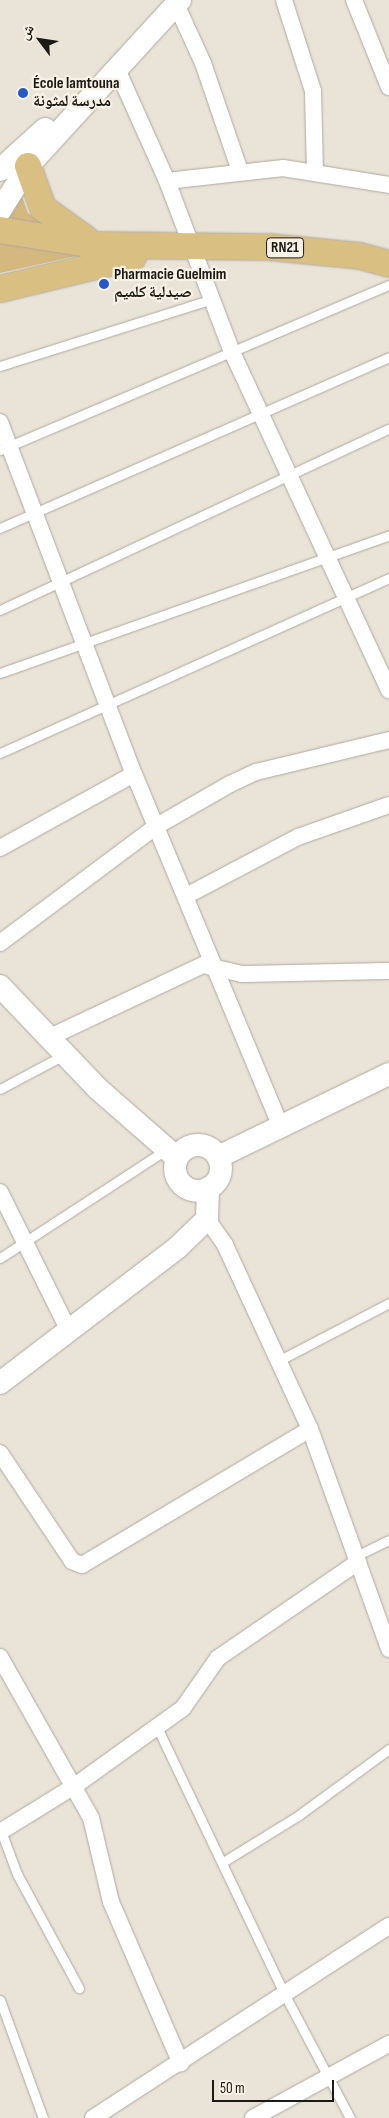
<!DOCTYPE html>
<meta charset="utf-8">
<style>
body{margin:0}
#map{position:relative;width:389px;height:2118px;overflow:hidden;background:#eae4d8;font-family:"Sofia Sans Condensed","Noto Naskh Arabic",sans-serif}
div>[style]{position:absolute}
.green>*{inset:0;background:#d5b87f}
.roads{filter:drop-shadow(0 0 1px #afa99e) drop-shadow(0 0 1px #afa99e)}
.lane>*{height:9px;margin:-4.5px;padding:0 4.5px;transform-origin:4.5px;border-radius:4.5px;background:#fff}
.street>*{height:16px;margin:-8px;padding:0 8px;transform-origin:8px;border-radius:8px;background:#fff}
.secondary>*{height:22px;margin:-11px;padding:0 11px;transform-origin:11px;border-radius:11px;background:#fff}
.secondary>.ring{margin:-11px;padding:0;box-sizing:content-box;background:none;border:22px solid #fff;border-radius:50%}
.primary>*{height:26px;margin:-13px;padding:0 13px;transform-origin:13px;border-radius:13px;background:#dabf82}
.dots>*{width:14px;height:14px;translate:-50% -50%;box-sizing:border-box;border:2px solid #f8f1e5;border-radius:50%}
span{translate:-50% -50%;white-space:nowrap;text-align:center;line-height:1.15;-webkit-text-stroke:4.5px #f8f1e5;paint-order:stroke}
.shield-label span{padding:1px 4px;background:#f8f1e5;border:1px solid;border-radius:4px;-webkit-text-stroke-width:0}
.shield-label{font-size:15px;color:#1c1a16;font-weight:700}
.poi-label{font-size:16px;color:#1c1a16;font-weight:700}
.left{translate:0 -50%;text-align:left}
.north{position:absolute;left:15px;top:15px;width:50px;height:50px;-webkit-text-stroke:4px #f8f1e5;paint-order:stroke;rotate:301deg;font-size:14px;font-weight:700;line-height:20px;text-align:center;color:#1c1a16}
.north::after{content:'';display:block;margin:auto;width:18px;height:22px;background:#1c1a16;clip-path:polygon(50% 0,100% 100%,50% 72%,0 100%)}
.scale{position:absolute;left:212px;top:2080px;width:122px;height:22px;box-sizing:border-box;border:2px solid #1c1a16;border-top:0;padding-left:6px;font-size:15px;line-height:18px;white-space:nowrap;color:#1c1a16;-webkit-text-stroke:4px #f8f1e5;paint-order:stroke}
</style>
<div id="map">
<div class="green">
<i style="clip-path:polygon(19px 188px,28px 213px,52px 230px,2px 219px)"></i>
<i style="clip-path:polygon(0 241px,103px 250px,0 273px)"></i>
</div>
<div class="roads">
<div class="lane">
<i style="left:0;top:366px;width:222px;rotate:-17.5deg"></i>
<i style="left:0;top:450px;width:423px;rotate:-23deg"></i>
<i style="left:0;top:528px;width:425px;rotate:-23.7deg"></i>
<i style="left:0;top:610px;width:429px;rotate:-25deg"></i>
<i style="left:0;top:673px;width:413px;rotate:-19.5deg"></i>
<i style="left:0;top:753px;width:427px;rotate:-24.2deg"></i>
<i style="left:0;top:1089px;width:72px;rotate:-28deg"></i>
<i style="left:0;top:1258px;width:199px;rotate:-33.1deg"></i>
<i style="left:280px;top:1360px;width:123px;rotate:-27.6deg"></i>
<i style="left:356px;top:1556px;width:37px;rotate:-26deg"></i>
<i style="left:156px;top:1725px;width:301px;rotate:64.5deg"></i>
<i style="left:286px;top:1997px;width:137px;rotate:62.1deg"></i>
<i style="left:1px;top:1831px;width:46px;rotate:69.6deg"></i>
<i style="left:17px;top:1874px;width:130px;rotate:61.5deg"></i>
<i style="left:223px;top:1862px;width:89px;rotate:-31.7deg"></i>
<i style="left:299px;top:1815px;width:112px;rotate:-36.3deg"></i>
<i style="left:0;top:2000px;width:126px;rotate:70deg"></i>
</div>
<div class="street">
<i style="left:284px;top:0;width:96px;rotate:72.3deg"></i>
<i style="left:313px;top:91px;width:80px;rotate:88.6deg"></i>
<i style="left:354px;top:0;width:94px;rotate:68.1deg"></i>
<i style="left:176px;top:4px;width:65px;rotate:65.4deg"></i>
<i style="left:203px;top:63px;width:114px;rotate:71.1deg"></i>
<i style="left:116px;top:67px;width:125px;rotate:65.9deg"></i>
<i style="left:167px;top:181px;width:183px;rotate:69.2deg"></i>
<i style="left:232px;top:352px;width:373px;rotate:65.1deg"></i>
<i style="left:167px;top:181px;width:117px;rotate:-6.4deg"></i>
<i style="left:283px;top:168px;width:107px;rotate:9.1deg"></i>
<i style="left:0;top:422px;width:377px;rotate:69.2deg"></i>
<i style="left:134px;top:774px;width:382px;rotate:67.4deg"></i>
<i style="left:0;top:848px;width:153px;rotate:-28.9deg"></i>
<i style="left:186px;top:896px;width:127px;rotate:-27.8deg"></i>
<i style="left:298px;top:837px;width:96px;rotate:-19.4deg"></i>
<i style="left:0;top:943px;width:194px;rotate:-36.8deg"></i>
<i style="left:155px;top:827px;width:86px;rotate:-29.8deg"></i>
<i style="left:230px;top:784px;width:29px;rotate:-25deg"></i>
<i style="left:256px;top:772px;width:137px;rotate:-13.5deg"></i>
<i style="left:50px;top:1037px;width:169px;rotate:-25.2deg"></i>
<i style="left:203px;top:965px;width:40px;rotate:13deg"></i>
<i style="left:242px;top:974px;width:147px;rotate:-1.2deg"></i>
<i style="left:0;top:1192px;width:157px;rotate:63.6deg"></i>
<i style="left:207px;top:1219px;width:32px;rotate:55deg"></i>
<i style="left:225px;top:1245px;width:203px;rotate:65.2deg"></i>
<i style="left:310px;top:1429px;width:234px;rotate:70.2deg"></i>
<i style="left:0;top:1453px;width:130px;rotate:56.3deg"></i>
<i style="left:72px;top:1561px;width:11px;rotate:22deg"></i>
<i style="left:82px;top:1565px;width:265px;rotate:-30.8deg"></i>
<i style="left:0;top:1657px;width:185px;rotate:60.5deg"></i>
<i style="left:91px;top:1818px;width:86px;rotate:76.6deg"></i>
<i style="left:111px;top:1902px;width:176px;rotate:66.6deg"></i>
<i style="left:0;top:1832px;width:89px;rotate:-31.7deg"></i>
<i style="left:76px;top:1785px;width:132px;rotate:-35.7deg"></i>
<i style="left:183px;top:1708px;width:61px;rotate:-55deg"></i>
<i style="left:218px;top:1658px;width:170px;rotate:-34.4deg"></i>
<i style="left:93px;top:2118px;width:353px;rotate:-33deg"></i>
<i style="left:253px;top:2118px;width:155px;rotate:-28.6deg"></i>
</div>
<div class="secondary">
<i style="left:0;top:170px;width:61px;rotate:-42.3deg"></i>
<i style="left:0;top:211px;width:53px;rotate:-58.1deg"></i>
<i style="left:28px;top:166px;width:225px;rotate:-47.5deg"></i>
<i style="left:0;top:986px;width:141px;rotate:46.4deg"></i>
<i style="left:97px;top:1088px;width:106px;rotate:41.2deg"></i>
<i class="ring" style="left:175px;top:1145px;width:24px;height:24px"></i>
<i style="left:218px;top:1157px;width:190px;rotate:-25.9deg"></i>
<i style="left:0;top:1383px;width:223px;rotate:-37.3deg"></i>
<i style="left:177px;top:1248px;width:42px;rotate:-44deg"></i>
<i style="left:207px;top:1219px;width:31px;rotate:-88deg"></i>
</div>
<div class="primary">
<i style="left:28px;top:166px;width:45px;rotate:70.3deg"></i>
<i style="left:43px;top:208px;width:53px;rotate:35.8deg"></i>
<i style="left:0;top:230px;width:96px;rotate:9deg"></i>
<i style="left:95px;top:245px;width:174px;rotate:0.7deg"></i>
<i style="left:269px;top:247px;width:91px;rotate:5.6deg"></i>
<i style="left:360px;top:256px;width:30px;rotate:15deg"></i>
<i style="left:0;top:289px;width:137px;rotate:-13.5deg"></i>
</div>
</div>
<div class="dots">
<i style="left:23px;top:93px;background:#2659c7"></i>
<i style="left:104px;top:284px;background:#2659c7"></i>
</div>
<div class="shield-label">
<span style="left:285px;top:248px">RN21</span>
</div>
<div class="poi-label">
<span class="left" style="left:33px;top:93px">École lamtouna<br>مدرسة لمثونة</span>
<span class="left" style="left:114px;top:284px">Pharmacie Guelmim<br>صيدلية كلميم</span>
</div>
<div class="north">ش</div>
<div class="scale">50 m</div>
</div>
